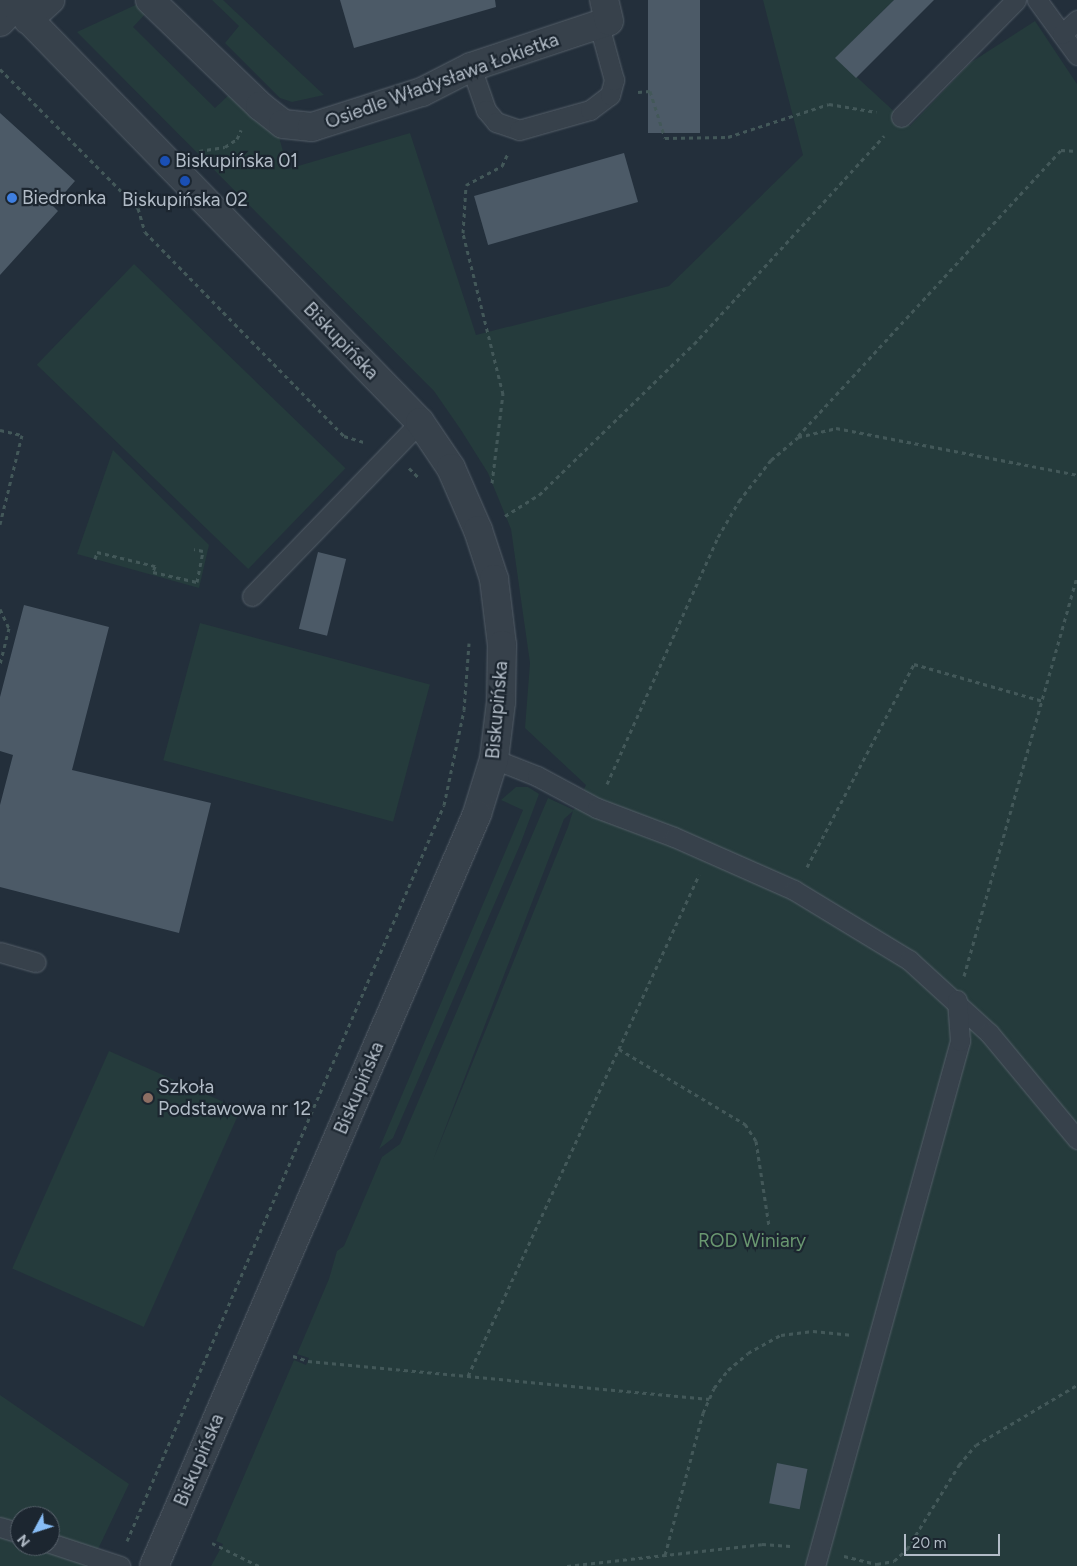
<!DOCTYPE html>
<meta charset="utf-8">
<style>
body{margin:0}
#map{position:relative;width:1077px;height:1566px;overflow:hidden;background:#232f3b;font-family:Figtree,sans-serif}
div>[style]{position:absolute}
.green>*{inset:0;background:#253b3c;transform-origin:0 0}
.building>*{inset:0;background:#4c5a67;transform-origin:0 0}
.path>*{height:3px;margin-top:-1.5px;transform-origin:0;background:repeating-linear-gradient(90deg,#435859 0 4px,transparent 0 8px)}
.roads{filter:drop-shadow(0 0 1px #555f69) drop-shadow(0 0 1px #555f69)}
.service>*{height:19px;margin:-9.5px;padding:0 9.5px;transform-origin:9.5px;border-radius:9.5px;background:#37414b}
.minor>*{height:28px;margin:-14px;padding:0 14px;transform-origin:14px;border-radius:14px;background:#37414b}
.tertiary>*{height:28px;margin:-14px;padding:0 14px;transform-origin:14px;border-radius:14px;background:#37414b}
.dots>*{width:14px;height:14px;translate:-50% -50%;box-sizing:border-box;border:2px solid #1c2630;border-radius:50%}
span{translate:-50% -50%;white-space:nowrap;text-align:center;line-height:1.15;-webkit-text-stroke:4.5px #1c2630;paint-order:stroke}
.street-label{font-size:19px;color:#b2bcc7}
.poi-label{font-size:19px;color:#b2bcc7}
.left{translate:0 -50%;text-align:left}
.park-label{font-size:19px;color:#699770}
.north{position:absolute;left:10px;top:1506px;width:50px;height:50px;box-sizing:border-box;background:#1c2630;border:1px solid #58626c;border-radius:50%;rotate:230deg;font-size:14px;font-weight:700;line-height:20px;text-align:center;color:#b2bcc7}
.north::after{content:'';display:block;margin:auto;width:18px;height:22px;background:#88bdf6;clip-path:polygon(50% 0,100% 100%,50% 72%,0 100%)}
.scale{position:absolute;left:904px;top:1534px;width:96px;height:22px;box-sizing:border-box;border:2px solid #b2bcc7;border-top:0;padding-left:6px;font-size:15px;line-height:18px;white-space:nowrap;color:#b2bcc7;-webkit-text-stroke:4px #1c2630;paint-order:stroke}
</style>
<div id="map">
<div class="green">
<i style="clip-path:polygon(212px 0,223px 0,324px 95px,292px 102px,280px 98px,225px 43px,239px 26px)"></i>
<i style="clip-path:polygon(evenodd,763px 0,894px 0,836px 58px,910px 126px,970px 63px,1035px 21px,1077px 84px,1077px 1566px,211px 1566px,223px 1544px,216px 1541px,294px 1360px,306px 1365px,309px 1358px,297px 1354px,329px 1279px,337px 1251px,344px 1246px,382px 1157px,400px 1144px,548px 798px,574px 810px,586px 785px,525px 728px,530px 663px,511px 529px,488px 473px,461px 430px,434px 391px,77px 32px,142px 2px,149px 10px,133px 27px,215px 108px,233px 91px,279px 137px,288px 169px,410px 133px,476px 335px,669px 286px,803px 155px,763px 0,573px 811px,568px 827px,433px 1160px,564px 819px,573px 811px)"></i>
<i style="left:134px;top:264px;width:294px;height:140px;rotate:44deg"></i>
<i style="clip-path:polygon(113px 450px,209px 545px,199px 588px,77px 554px)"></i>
<i style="left:200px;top:623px;width:238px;height:142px;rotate:15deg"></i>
<i style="clip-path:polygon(516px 787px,528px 787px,539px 794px,520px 845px,393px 1138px,379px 1149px,523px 810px,501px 800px)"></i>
<i style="left:109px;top:1051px;width:144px;height:238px;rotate:24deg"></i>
<i style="clip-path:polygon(evenodd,0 1395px,129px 1484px,90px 1566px,0 1566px,0 1395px,20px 1516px,50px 1516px,50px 1546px,20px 1546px,20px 1516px)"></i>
</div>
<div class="building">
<i style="clip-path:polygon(340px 0,495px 0,496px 7px,354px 48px)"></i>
<i style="left:648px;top:0;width:52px;height:133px"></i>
<i style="clip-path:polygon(894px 0,934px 0,856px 78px,835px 58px)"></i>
<i style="clip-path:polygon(0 113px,75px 181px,53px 206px,58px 211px,0 275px)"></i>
<i style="left:624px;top:153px;width:51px;height:156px;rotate:74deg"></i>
<i style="left:318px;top:552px;width:29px;height:79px;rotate:14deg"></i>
<i style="clip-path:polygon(24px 605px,109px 627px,72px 770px,211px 803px,179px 933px,0 887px,0 805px,13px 755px,0 751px,0 697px)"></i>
<i style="left:777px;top:1463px;width:31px;height:41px;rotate:11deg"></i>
</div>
<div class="path">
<i style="left:0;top:69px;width:196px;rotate:45.2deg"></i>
<i style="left:138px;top:208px;width:25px;rotate:74deg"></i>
<i style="left:145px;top:232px;width:285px;rotate:45.7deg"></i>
<i style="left:344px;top:436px;width:21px;rotate:17deg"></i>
<i style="left:638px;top:92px;width:12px;rotate:-5deg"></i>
<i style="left:650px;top:91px;width:49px;rotate:72.3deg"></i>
<i style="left:665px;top:138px;width:63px;rotate:-0.9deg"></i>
<i style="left:728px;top:137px;width:106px;rotate:-18.1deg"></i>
<i style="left:829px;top:104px;width:48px;rotate:9.7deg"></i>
<i style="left:199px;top:151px;width:26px;rotate:-9deg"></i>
<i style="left:225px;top:147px;width:14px;rotate:-34deg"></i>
<i style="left:237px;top:139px;width:10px;rotate:-66deg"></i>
<i style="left:0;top:430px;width:23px;rotate:13deg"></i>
<i style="left:22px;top:435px;width:92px;rotate:103.9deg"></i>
<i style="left:798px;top:436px;width:389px;rotate:-47.4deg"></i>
<i style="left:1061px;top:150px;width:16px;rotate:4deg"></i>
<i style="left:409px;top:468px;width:14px;rotate:45deg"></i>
<i style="left:492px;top:483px;width:90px;rotate:-83deg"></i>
<i style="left:503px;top:394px;width:166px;rotate:-104deg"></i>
<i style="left:463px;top:233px;width:48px;rotate:-86.4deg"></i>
<i style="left:466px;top:185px;width:41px;rotate:-27.8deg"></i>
<i style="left:502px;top:166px;width:14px;rotate:-65deg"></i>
<i style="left:505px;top:516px;width:40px;rotate:-32deg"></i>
<i style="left:539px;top:495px;width:216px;rotate:-44.3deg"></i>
<i style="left:694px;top:344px;width:282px;rotate:-47.6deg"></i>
<i style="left:95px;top:559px;width:7px;rotate:-74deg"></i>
<i style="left:97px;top:552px;width:60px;rotate:13.6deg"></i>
<i style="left:155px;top:566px;width:6px;rotate:108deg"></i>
<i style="left:153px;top:572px;width:45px;rotate:12.8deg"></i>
<i style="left:197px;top:582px;width:32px;rotate:-79deg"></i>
<i style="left:203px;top:551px;width:9px;rotate:-167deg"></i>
<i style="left:0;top:609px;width:21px;rotate:65deg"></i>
<i style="left:9px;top:628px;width:38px;rotate:104deg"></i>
<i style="left:607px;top:784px;width:271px;rotate:-65.8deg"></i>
<i style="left:718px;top:537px;width:42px;rotate:-59.7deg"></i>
<i style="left:739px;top:501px;width:52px;rotate:-52deg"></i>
<i style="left:771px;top:460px;width:35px;rotate:-40deg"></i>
<i style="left:798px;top:437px;width:39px;rotate:-13deg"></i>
<i style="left:836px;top:428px;width:246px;rotate:11deg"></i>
<i style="left:807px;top:867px;width:229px;rotate:-62.2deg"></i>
<i style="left:914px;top:664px;width:134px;rotate:16deg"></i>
<i style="left:964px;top:976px;width:415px;rotate:-74.2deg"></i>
<i style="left:619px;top:1049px;width:147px;rotate:30.8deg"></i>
<i style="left:745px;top:1124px;width:20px;rotate:57deg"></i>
<i style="left:756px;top:1141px;width:86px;rotate:81.3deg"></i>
<i style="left:293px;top:1356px;width:16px;rotate:18deg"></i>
<i style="left:308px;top:1361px;width:403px;rotate:5.4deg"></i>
<i style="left:468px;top:1376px;width:552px;rotate:-65.25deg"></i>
<i style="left:127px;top:1541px;width:801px;rotate:-66.7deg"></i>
<i style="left:444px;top:805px;width:97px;rotate:-78.1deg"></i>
<i style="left:464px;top:710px;width:67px;rotate:-85.7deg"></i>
<i style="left:212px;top:1543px;width:52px;rotate:26.1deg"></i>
<i style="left:665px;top:1555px;width:147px;rotate:-75deg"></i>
<i style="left:703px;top:1413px;width:27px;rotate:-66deg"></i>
<i style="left:714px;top:1388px;width:23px;rotate:-52deg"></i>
<i style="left:728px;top:1370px;width:26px;rotate:-40deg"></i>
<i style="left:748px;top:1353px;width:38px;rotate:-29deg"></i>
<i style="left:781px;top:1335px;width:32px;rotate:-7deg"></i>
<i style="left:813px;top:1331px;width:40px;rotate:5.7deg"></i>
<i style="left:844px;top:1556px;width:34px;rotate:14deg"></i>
<i style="left:877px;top:1564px;width:17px;rotate:-10deg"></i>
<i style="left:894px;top:1561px;width:18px;rotate:-43deg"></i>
<i style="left:907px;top:1549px;width:99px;rotate:-58.2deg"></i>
<i style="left:959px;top:1465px;width:26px;rotate:-50deg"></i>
<i style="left:976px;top:1445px;width:117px;rotate:-30.7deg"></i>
<i style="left:567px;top:1566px;width:196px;rotate:-6.4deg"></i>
<i style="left:762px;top:1544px;width:32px;rotate:4deg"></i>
</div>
<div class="roads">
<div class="service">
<i style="left:1037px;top:0;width:68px;rotate:54deg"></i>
<i style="left:1062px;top:34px;width:21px;rotate:-43deg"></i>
<i style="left:471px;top:67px;width:46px;rotate:70.8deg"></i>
<i style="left:486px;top:110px;width:16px;rotate:50deg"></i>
<i style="left:496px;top:122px;width:24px;rotate:19deg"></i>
<i style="left:519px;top:130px;width:74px;rotate:-15.7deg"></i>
<i style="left:590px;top:110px;width:25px;rotate:-37deg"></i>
<i style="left:610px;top:95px;width:16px;rotate:-75deg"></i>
<i style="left:614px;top:80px;width:57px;rotate:-105.3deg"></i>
<i style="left:901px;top:117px;width:164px;rotate:-45.5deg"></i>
<i style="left:252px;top:596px;width:242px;rotate:-46deg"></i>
<i style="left:494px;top:759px;width:46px;rotate:21.6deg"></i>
<i style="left:537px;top:776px;width:68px;rotate:28.1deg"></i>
<i style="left:597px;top:808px;width:82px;rotate:20.6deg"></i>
<i style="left:674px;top:837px;width:131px;rotate:23.8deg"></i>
<i style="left:794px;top:890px;width:135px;rotate:31.3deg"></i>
<i style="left:909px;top:960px;width:108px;rotate:42.4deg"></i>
<i style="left:989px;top:1033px;width:138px;rotate:50.3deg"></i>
<i style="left:0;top:952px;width:37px;rotate:16deg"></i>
<i style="left:0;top:1527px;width:21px;rotate:17deg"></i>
<i style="left:50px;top:1543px;width:74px;rotate:18.2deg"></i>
<i style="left:815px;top:1566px;width:545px;rotate:-74.56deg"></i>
<i style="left:960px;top:1041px;width:41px;rotate:-94.2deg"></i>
</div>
<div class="minor">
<i style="left:150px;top:0;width:153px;rotate:43.9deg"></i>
<i style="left:260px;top:106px;width:29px;rotate:38deg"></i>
<i style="left:283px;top:124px;width:29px;rotate:6deg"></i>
<i style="left:312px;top:127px;width:115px;rotate:-17.7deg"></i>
<i style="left:422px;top:92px;width:55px;rotate:-27deg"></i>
<i style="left:471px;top:67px;width:145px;rotate:-18.4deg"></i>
<i style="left:609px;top:21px;width:22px;rotate:-103deg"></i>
<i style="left:28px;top:20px;width:30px;rotate:-42deg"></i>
<i style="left:0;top:22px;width:22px;rotate:-47deg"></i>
</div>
<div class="tertiary">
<i style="left:10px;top:0;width:588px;rotate:45.83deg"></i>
<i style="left:420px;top:422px;width:55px;rotate:56deg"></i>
<i style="left:451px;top:468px;width:68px;rotate:66.5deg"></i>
<i style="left:478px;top:530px;width:52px;rotate:71.9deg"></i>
<i style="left:494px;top:579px;width:66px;rotate:83.1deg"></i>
<i style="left:502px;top:645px;width:57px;rotate:91deg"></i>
<i style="left:501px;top:702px;width:57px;rotate:97deg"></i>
<i style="left:494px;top:759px;width:58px;rotate:107.2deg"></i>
<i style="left:477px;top:814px;width:818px;rotate:113.24deg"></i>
</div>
</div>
<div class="dots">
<i style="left:165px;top:161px;background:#1a4fb4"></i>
<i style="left:185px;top:181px;background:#1a4fb4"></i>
<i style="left:12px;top:198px;background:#3f7fe0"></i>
<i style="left:148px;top:1098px;background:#8d6e63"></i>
</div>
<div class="street-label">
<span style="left:442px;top:81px;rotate:-20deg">Osiedle Władysława Łokietka</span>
<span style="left:341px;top:341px;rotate:46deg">Biskupińska</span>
<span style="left:497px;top:710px;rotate:-85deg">Biskupińska</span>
<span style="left:359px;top:1088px;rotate:-67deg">Biskupińska</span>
<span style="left:199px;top:1460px;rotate:-67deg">Biskupińska</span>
</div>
<div class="poi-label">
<span class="left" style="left:175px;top:161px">Biskupińska 01</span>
<span class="left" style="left:22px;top:198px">Biedronka</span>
<span style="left:185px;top:200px">Biskupińska 02</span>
<span class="left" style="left:158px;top:1098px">Szkoła<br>Podstawowa nr 12</span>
</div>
<div class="park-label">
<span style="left:752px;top:1241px">ROD Winiary</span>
</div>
<div class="north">N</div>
<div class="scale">20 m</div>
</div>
